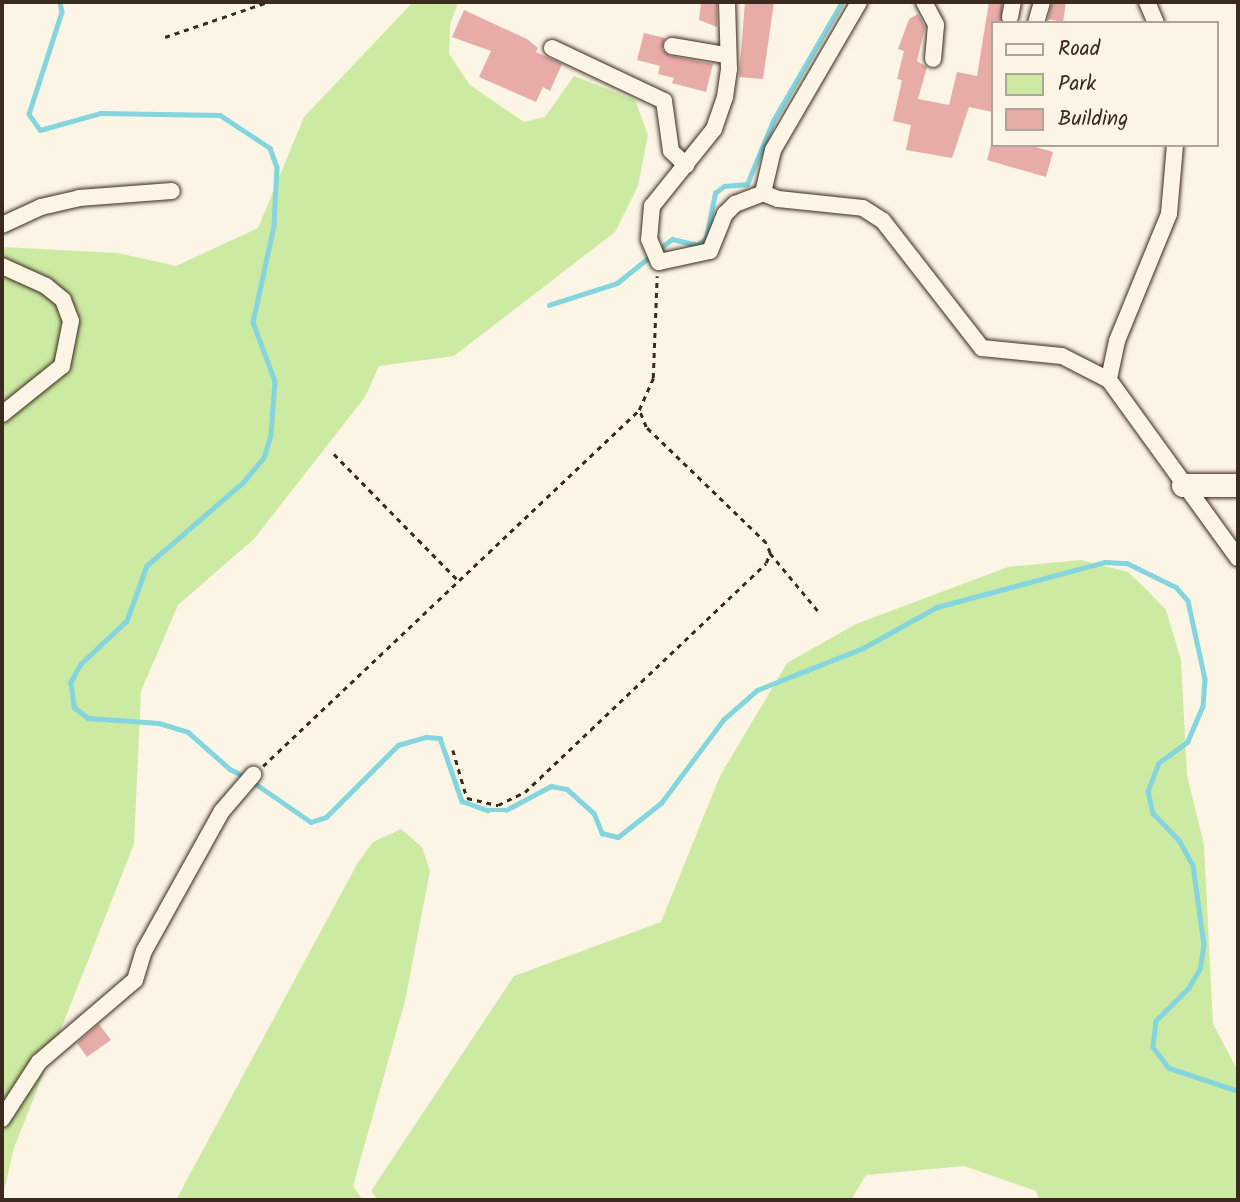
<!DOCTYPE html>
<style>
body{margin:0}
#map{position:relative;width:1240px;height:1202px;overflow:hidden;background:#fcf5e5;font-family:Kalam,sans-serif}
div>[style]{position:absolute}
.green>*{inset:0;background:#cceaa2}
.stream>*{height:4.5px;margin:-2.25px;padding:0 2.25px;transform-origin:2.25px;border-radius:2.25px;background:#84d5de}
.building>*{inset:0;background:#e7aca8}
.path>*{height:2.5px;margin-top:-1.25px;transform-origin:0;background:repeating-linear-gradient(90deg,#3b2a1e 0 5px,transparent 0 10px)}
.roads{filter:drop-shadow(0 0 2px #3b2a1e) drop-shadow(0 0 2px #3b2a1e)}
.street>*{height:16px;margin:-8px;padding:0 8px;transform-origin:8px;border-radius:8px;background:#fcf5e5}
.secondary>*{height:23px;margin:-11.5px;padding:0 11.5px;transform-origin:11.5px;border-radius:11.5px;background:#fcf5e5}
span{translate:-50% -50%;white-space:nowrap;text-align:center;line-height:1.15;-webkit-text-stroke:6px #fcf5e5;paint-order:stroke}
.frame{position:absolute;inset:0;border:4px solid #3b2a1e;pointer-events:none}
.legend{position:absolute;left:991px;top:21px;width:228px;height:126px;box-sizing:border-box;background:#fcf5e5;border:2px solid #afa495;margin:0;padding:9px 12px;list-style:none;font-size:21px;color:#3b2a1e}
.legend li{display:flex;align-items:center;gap:14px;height:35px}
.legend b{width:35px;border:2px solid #afa495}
</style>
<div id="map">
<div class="green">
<i style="clip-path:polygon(413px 2px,458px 2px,450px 25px,449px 54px,470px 85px,524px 122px,545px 117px,574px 76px,635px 100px,648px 135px,638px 186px,615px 232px,454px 356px,379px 366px,365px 397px,254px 539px,178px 605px,141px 691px,134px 844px,14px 1148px,2px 1199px,2px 247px,118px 253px,176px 266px,258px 228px,304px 117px)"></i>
<i style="clip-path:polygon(1081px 560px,1128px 572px,1147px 590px,1166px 610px,1181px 660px,1187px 775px,1204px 845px,1213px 1024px,1238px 1071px,1238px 1200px,1039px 1200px,1036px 1191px,964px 1166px,866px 1175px,851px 1200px,378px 1200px,371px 1191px,514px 976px,661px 922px,720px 776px,787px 663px,856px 624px,1008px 567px)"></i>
<i style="clip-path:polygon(401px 829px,422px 847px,430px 871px,405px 1001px,353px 1186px,363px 1200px,176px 1200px,357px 864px,373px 842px)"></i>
</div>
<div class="stream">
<i style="left:60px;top:2px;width:10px;rotate:79deg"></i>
<i style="left:62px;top:12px;width:107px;rotate:107.9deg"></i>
<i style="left:29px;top:114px;width:19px;rotate:55deg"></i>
<i style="left:40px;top:130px;width:63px;rotate:-15.6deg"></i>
<i style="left:101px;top:113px;width:119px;rotate:1deg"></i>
<i style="left:220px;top:115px;width:60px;rotate:33.4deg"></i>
<i style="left:270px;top:148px;width:20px;rotate:70deg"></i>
<i style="left:277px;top:167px;width:59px;rotate:92.9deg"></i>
<i style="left:274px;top:226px;width:98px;rotate:102.3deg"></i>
<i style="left:253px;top:322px;width:63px;rotate:69.6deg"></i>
<i style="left:275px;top:381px;width:54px;rotate:94.2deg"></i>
<i style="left:271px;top:435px;width:24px;rotate:107deg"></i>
<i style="left:264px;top:458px;width:31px;rotate:130deg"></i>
<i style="left:244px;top:482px;width:128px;rotate:139.1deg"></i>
<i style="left:147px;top:566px;width:59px;rotate:110deg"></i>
<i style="left:127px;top:621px;width:63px;rotate:136.9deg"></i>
<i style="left:81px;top:664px;width:21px;rotate:119deg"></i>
<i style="left:71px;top:682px;width:25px;rotate:83deg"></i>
<i style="left:74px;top:707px;width:18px;rotate:38deg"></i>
<i style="left:88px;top:718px;width:71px;rotate:4deg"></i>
<i style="left:159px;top:723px;width:30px;rotate:17deg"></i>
<i style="left:188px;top:732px;width:56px;rotate:41.4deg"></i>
<i style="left:230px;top:769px;width:18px;rotate:27deg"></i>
<i style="left:549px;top:305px;width:71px;rotate:-17.9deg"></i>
<i style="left:617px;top:283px;width:70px;rotate:-38.7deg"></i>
<i style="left:672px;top:239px;width:26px;rotate:13deg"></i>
<i style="left:697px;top:245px;width:11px;rotate:-38deg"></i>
<i style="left:706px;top:238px;width:46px;rotate:-78.7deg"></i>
<i style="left:715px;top:193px;width:11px;rotate:-38deg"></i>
<i style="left:724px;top:186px;width:23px;rotate:-5deg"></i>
<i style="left:747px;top:184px;width:68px;rotate:-67.6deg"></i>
<i style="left:773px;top:121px;width:138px;rotate:-59.9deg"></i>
<i style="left:253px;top:782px;width:70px;rotate:34.6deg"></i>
<i style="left:311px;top:822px;width:16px;rotate:-18deg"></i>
<i style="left:326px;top:817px;width:102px;rotate:-45deg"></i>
<i style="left:398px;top:745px;width:29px;rotate:-16deg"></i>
<i style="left:426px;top:737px;width:14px;rotate:4deg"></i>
<i style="left:440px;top:738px;width:67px;rotate:70.8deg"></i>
<i style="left:462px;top:801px;width:27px;rotate:20deg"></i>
<i style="left:487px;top:810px;width:19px"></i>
<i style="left:506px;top:810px;width:51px;rotate:-28.1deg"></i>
<i style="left:551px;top:786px;width:16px;rotate:11deg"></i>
<i style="left:567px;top:789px;width:36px;rotate:42deg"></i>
<i style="left:594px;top:813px;width:22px;rotate:68deg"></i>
<i style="left:602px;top:833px;width:16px;rotate:14deg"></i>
<i style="left:618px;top:837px;width:55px;rotate:-38.3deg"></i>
<i style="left:661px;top:803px;width:104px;rotate:-53.2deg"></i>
<i style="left:723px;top:720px;width:45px;rotate:-41.4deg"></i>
<i style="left:757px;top:690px;width:114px;rotate:-21.6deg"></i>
<i style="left:863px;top:648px;width:85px;rotate:-29deg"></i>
<i style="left:937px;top:607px;width:174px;rotate:-15deg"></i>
<i style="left:1105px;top:562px;width:22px;rotate:3deg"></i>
<i style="left:1127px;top:563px;width:55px;rotate:26.1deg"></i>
<i style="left:1176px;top:587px;width:18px;rotate:49deg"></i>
<i style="left:1188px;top:601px;width:80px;rotate:77.7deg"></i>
<i style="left:1205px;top:679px;width:27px;rotate:94deg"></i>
<i style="left:1203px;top:706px;width:39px;rotate:113deg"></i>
<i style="left:1188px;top:742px;width:36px;rotate:144deg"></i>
<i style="left:1159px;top:763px;width:30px;rotate:111deg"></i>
<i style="left:1148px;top:791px;width:23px;rotate:77deg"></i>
<i style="left:1153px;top:813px;width:37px;rotate:46deg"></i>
<i style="left:1179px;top:840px;width:29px;rotate:61deg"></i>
<i style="left:1193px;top:865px;width:81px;rotate:82.2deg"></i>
<i style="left:1204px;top:945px;width:24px;rotate:99deg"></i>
<i style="left:1200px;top:969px;width:22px;rotate:120deg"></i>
<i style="left:1189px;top:988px;width:47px;rotate:135deg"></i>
<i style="left:1156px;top:1021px;width:26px;rotate:97deg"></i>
<i style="left:1153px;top:1047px;width:26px;rotate:53deg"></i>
<i style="left:1169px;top:1068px;width:73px;rotate:18.4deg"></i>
</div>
<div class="building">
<i style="clip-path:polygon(701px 2px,717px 3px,717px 27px,699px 20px)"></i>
<i style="clip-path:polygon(745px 2px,774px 2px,763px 79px,739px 77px)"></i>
<i style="clip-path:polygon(989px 2px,1002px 2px,1002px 23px,993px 23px,993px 112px,969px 107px,952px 158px,906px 150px,911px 125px,893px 121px,902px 80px,897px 79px,904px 51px,898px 49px,909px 19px,918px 14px,925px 27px,917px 61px,927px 67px,918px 99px,949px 105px,957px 72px,977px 76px)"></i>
<i style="clip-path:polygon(1052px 2px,1066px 2px,1063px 22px,1048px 19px)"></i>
<i style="clip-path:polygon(464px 10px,527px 39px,538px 48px,536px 52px,562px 64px,550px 91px,543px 87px,536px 102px,479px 77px,491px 51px,452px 37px)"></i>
<i style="clip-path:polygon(644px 33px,665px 38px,662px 49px,670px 56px,713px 64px,706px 92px,672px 83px,674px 78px,658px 74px,660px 66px,637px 60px)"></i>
<i style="clip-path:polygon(991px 145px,1029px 145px,1053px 152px,1046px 177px,987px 160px)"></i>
<i style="clip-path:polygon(99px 1024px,111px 1040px,87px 1057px,77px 1043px)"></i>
</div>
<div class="path">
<i style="left:165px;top:37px;width:109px;rotate:-18.8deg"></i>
<i style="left:334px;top:454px;width:177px;rotate:45.5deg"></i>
<i style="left:770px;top:553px;width:77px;rotate:50.3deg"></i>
<i style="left:1238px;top:748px;width:30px;rotate:90deg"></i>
<i style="left:453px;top:750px;width:50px;rotate:73.7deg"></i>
<i style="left:467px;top:798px;width:32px;rotate:13deg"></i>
<i style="left:498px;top:805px;width:30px;rotate:-26deg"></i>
<i style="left:525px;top:792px;width:332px;rotate:-43.5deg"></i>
<i style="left:766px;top:563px;width:11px;rotate:-68deg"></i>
<i style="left:770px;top:553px;width:11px;rotate:-112deg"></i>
<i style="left:766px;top:543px;width:167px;rotate:-136deg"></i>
<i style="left:646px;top:427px;width:18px;rotate:-112deg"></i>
<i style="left:263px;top:766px;width:518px;rotate:-43.43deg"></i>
<i style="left:639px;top:410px;width:35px;rotate:-66deg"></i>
<i style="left:653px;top:378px;width:102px;rotate:-87.8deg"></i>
</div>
<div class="roads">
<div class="street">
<i style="left:727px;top:2px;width:67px;rotate:88.3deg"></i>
<i style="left:729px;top:69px;width:28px;rotate:98deg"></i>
<i style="left:725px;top:97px;width:34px;rotate:109deg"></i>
<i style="left:714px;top:129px;width:99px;rotate:128.8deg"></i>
<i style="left:652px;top:206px;width:33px;rotate:95deg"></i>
<i style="left:649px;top:239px;width:25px;rotate:67deg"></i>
<i style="left:659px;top:262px;width:52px;rotate:-12.2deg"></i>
<i style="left:710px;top:251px;width:40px;rotate:-68deg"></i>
<i style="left:725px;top:214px;width:14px;rotate:-45deg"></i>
<i style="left:735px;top:204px;width:30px;rotate:-21deg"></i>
<i style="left:763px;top:193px;width:16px;rotate:22deg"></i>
<i style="left:778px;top:199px;width:85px;rotate:6deg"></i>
<i style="left:863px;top:208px;width:24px;rotate:33deg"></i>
<i style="left:883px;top:221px;width:161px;rotate:52.1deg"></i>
<i style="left:982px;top:348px;width:80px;rotate:5.7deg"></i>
<i style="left:1062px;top:356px;width:53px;rotate:27.1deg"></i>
<i style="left:924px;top:2px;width:26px;rotate:62deg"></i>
<i style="left:936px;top:25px;width:34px;rotate:95deg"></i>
<i style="left:1147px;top:2px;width:23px;rotate:67deg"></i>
<i style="left:1010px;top:17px;width:15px;rotate:-79deg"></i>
<i style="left:1036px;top:23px;width:22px;rotate:-74deg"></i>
<i style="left:672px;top:46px;width:55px;rotate:9.5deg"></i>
<i style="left:552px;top:48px;width:124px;rotate:25.3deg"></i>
<i style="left:664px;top:101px;width:50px;rotate:82deg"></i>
<i style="left:671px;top:151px;width:21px;rotate:43deg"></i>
<i style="left:1175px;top:145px;width:69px;rotate:95deg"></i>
<i style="left:1169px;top:214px;width:137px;rotate:112.3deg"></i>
<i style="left:1117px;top:341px;width:40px;rotate:102deg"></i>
<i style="left:1109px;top:380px;width:220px;rotate:54.1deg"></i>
<i style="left:763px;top:193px;width:44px;rotate:-76.9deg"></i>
<i style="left:773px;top:150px;width:171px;rotate:-59.8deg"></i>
<i style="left:2px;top:225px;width:43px;rotate:-24.8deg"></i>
<i style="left:41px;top:207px;width:39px;rotate:-13deg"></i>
<i style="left:79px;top:198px;width:93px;rotate:-4.3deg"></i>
<i style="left:2px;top:266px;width:48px;rotate:24.4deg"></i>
<i style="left:46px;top:286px;width:22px;rotate:39deg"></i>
<i style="left:63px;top:300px;width:22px;rotate:69deg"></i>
<i style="left:71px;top:321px;width:46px;rotate:101.3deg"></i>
<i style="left:62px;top:366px;width:77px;rotate:141.3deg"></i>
<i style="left:2px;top:1119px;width:68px;rotate:-57deg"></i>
<i style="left:39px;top:1062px;width:126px;rotate:-40.5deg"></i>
<i style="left:135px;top:980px;width:30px;rotate:-73deg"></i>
<i style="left:144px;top:951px;width:160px;rotate:-60.9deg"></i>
<i style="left:222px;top:811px;width:48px;rotate:-49.3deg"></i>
</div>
<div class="secondary">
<i style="left:1183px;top:485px;width:55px"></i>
</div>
</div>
<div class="frame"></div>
<ul class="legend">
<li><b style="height:9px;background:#fcf5e5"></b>Road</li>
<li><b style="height:19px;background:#cceaa2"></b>Park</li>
<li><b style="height:19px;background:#e7aca8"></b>Building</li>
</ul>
</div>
